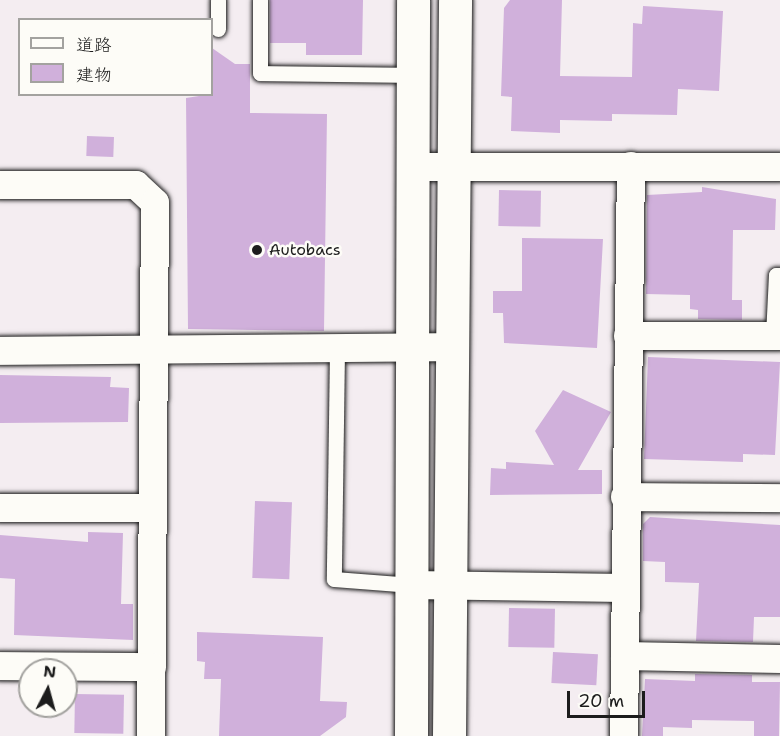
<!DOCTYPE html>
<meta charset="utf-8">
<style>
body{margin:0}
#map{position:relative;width:780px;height:736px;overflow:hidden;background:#f4edf1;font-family:"Shantell Sans","Klee One",sans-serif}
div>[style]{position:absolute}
.building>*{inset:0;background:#d0b0db;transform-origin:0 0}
.roads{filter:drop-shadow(0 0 2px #1c1c1c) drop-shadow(0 0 2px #1c1c1c)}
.lane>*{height:15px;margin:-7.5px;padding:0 7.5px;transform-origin:7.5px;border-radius:7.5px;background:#fdfcf7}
.street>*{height:28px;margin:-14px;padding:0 14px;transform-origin:14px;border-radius:14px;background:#fdfcf7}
.secondary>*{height:33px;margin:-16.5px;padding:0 16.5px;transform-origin:16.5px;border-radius:16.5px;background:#fdfcf7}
.dots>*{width:16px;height:16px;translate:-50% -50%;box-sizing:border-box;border:3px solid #fdfcf7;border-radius:50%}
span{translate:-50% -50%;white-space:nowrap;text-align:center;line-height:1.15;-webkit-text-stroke:5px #fdfcf7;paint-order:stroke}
.poi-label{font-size:16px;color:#1c1c1c}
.left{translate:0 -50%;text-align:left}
.legend{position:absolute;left:18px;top:18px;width:195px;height:78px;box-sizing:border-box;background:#fdfcf7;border:2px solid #a3a29f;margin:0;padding:8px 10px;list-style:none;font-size:18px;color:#1c1c1c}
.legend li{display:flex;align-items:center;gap:12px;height:30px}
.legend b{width:30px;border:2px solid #a3a29f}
.north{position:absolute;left:18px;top:658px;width:60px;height:60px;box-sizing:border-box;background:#fdfcf7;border:2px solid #a3a29f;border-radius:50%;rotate:6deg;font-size:16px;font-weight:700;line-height:24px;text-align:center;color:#1c1c1c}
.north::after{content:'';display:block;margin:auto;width:21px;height:27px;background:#1c1c1c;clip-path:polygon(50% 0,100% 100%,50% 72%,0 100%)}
.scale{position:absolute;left:567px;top:691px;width:78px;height:27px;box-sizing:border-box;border:3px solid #1c1c1c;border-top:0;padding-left:8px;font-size:18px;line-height:21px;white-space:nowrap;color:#1c1c1c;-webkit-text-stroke:4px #fdfcf7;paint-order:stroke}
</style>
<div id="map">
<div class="building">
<i style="clip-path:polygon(270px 0,363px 0,362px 55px,306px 55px,306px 43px,270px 43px)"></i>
<i style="clip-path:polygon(510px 0,562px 0,560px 76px,632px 77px,633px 23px,642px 24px,643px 6px,723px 11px,719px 91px,678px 89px,677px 115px,612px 114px,612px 121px,560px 120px,560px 133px,511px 131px,512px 97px,501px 96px,504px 8px)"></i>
<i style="clip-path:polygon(212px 48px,235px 64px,250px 64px,250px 113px,327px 114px,324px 331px,188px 329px,186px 98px,212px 94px)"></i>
<i style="left:87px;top:136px;width:27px;height:20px;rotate:2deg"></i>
<i style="clip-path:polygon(702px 187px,776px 199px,775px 230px,733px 230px,732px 300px,742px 300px,742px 320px,698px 319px,698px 310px,690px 309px,690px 295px,646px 294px,647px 195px,702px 192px)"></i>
<i style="left:499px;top:190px;width:42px;height:36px;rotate:1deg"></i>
<i style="clip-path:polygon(522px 238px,603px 239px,597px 348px,504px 343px,503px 313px,493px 313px,493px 291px,522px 291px)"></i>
<i style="clip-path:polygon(648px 357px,780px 362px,775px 455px,743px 454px,743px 462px,644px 459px)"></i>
<i style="clip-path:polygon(0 375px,111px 377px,110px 387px,129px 388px,128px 422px,0 423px)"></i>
<i style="clip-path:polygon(563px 390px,611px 412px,578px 470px,602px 470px,602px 494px,490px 495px,491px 468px,506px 469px,506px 462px,554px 465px,535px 431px)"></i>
<i style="left:255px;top:501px;width:37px;height:77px;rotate:2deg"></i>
<i style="clip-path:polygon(650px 517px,780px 525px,780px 617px,754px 617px,753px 642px,696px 641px,699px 583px,665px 582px,665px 562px,643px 561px,643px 524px)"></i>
<i style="clip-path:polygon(88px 532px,123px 533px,121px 604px,133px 604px,133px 640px,14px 635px,15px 579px,0 578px,0 535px,88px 542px)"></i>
<i style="left:509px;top:608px;width:46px;height:39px;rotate:1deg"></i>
<i style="clip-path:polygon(197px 632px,323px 637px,320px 701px,347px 702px,346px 717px,320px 736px,219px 736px,221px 679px,204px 679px,205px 662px,197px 661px)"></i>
<i style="left:553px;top:652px;width:45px;height:31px;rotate:3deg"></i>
<i style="clip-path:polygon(695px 674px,752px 675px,752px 682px,780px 682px,779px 736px,754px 736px,754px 721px,692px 720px,692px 728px,663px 727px,663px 736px,642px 736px,645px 679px,695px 681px)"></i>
<i style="left:75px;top:694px;width:49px;height:39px;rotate:1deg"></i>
</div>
<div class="roads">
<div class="lane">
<i style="left:260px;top:0;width:73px;rotate:90deg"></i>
<i style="left:260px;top:73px;width:153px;rotate:0.7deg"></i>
<i style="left:218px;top:29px;width:29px;rotate:-90deg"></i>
<i style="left:773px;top:336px;width:61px;rotate:-87.2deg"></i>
<i style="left:776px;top:275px;width:4px"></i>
<i style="left:337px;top:350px;width:229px;rotate:90.8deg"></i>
<i style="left:334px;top:579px;width:78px;rotate:4.4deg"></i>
</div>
<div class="street">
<i style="left:412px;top:167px;width:368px"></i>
<i style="left:0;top:185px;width:136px"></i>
<i style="left:136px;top:185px;width:26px;rotate:43deg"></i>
<i style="left:155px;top:203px;width:533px;rotate:90.43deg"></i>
<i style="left:628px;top:336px;width:152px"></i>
<i style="left:0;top:351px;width:452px;rotate:-0.5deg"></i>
<i style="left:625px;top:497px;width:155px;rotate:0.4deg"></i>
<i style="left:0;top:508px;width:152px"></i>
<i style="left:412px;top:585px;width:212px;rotate:0.8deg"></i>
<i style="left:625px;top:656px;width:155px;rotate:1.1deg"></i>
<i style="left:0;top:666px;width:152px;rotate:0.4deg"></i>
<i style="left:624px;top:736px;width:570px;rotate:-89.3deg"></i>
</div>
<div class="secondary">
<i style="left:411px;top:736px;width:736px;rotate:-89.84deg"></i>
<i style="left:449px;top:736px;width:736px;rotate:-89.53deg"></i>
</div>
</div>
<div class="dots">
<i style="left:257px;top:250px;background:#1c1c1c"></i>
</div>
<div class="poi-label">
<span class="left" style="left:269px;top:250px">Autobacs</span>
</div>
<ul class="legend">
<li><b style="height:8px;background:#fdfcf7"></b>道路</li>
<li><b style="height:16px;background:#d0b0db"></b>建物</li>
</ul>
<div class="north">N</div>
<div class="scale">20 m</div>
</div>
